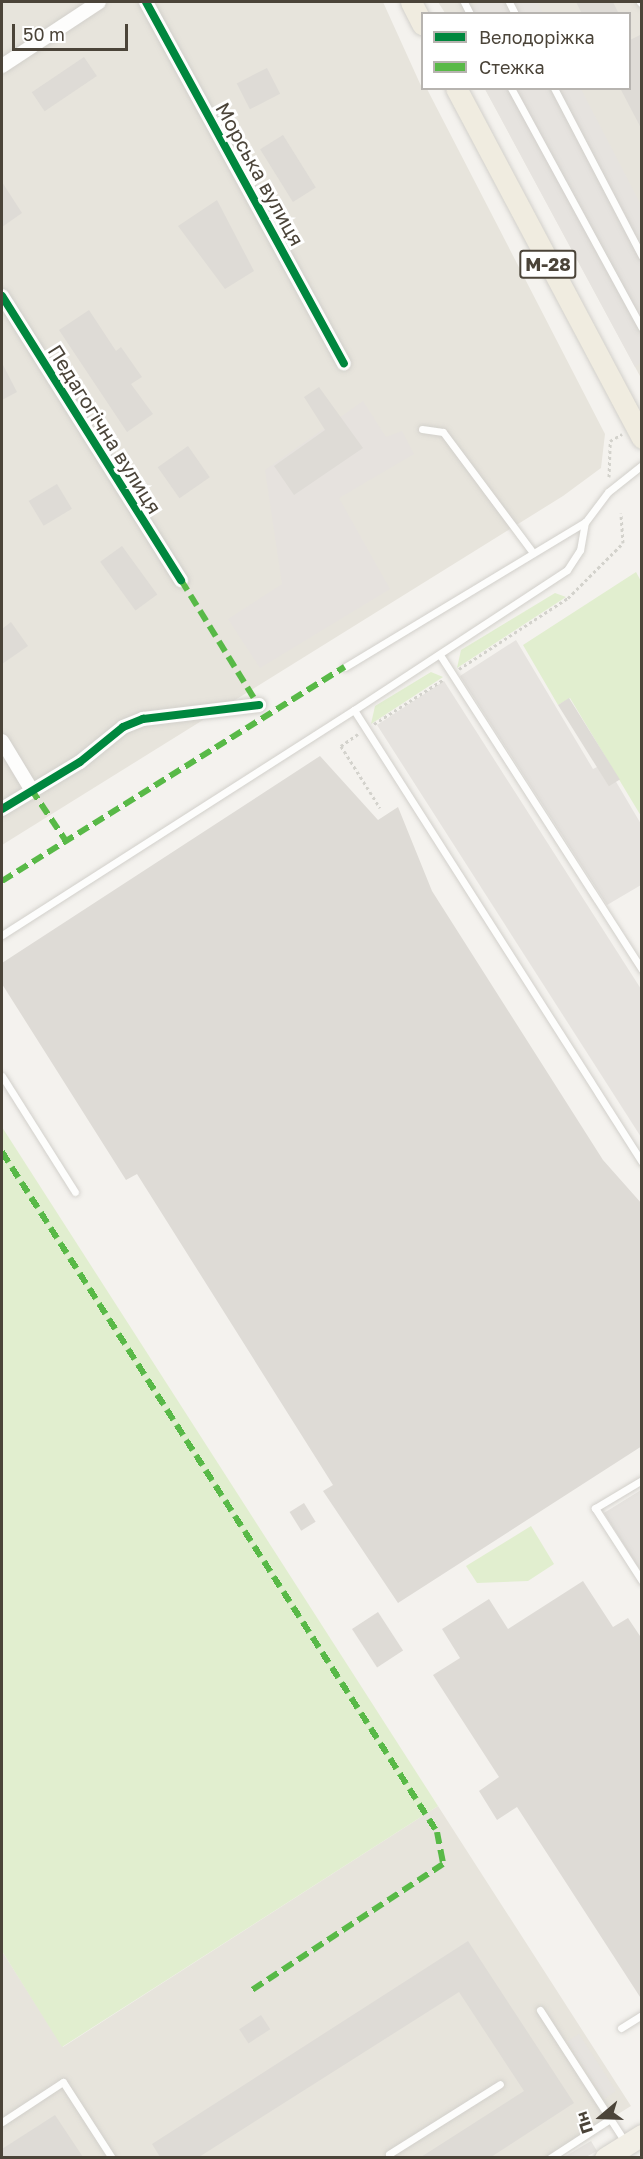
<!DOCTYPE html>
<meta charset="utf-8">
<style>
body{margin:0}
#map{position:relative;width:643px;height:2159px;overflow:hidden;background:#f4f2ee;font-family:"Golos Text",sans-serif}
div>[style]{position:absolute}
.residential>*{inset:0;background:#e7e4dc}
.industrial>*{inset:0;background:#e6e2de}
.green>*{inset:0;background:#e1eecf}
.parking>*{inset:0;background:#e6e3df;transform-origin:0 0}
.building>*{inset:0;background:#dedbd6;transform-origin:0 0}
.path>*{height:3px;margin-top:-1.5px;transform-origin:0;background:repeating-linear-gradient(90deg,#d3d2cc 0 3px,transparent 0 6px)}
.roads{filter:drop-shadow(0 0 2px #d2d0cb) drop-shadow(0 0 2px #d2d0cb)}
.service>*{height:7px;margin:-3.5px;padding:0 3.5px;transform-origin:3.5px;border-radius:3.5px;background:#fdfdfc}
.minor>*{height:14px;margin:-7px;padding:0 7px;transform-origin:7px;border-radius:7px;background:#fdfdfc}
.primary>*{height:21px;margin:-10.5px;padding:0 10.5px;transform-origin:10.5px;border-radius:10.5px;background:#f2efe6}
.trunk>*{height:21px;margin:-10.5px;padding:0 10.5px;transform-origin:10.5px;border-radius:10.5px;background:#f0ece0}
.quiet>*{height:6px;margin-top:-3px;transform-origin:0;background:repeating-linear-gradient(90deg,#58b947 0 12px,transparent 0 18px)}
.cycleway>*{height:8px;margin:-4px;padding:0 4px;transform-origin:4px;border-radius:4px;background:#00873e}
span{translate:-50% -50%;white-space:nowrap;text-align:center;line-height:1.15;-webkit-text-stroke:6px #fff;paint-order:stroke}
.shield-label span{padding:2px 4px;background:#fff;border:2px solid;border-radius:4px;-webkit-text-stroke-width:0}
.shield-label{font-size:18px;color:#4b4439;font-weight:700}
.street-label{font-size:20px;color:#4b4439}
.frame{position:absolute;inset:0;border:3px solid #4b4439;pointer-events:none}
.legend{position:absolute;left:421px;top:12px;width:210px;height:78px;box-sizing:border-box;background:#fff;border:2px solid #b7b4b0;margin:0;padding:8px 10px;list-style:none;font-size:18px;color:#4b4439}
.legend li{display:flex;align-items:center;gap:12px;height:30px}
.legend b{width:30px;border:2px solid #b7b4b0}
.north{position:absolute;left:571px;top:2087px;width:60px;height:60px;-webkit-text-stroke:4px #fff;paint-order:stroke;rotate:251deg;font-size:16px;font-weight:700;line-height:24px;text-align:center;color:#4b4439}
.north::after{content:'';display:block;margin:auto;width:21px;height:27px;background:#4b4439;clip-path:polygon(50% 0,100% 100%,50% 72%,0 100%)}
.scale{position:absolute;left:12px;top:24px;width:116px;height:27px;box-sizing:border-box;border:3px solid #4b4439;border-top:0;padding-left:8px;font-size:18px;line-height:21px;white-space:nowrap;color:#4b4439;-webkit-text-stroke:4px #fff;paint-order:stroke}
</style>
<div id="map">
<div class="residential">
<i style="clip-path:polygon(2px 2px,383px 2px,422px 88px,427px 89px,605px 434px,601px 468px,563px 496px,2px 845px)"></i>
<i style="clip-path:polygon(438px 2px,641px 2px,641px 378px,485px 89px,630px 88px,630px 14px,445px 13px)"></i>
<i style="clip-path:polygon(438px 1806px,631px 2106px,548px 2157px,2px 2157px,2px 1951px,63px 2047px)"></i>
</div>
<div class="industrial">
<i style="clip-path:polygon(363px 401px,386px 437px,402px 431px,414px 454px,339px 498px,390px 589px,260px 668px,228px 619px,282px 584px,265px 470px)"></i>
</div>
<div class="green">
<i style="clip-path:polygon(636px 572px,642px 583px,641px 816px,570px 698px,558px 705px,523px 645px)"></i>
<i style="clip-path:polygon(555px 593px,566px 597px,457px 668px,461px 650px)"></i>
<i style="clip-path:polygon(431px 672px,443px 677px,371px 724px,375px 706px)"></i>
<i style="clip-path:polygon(2px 1127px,438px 1806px,62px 2047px,2px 1951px)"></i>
<i style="clip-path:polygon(531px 1526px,554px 1564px,528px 1581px,477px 1583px,466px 1566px)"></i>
</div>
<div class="parking">
<i style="clip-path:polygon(481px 2px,537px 2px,543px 13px,458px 14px)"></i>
<i style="clip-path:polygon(485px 89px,581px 89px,641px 205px,641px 363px,635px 367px)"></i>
<i style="clip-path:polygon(516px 640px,593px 769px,605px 763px,641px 824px,641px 885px,607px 905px,460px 676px)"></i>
<i style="clip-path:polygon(444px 681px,641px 989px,641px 1137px,377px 725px)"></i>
<i style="clip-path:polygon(641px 1490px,641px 1572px,604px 1513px)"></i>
<i style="left:579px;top:2034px;width:68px;height:14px;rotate:57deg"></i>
<i style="clip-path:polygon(591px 2141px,597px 2151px,586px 2157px,564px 2157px)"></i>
</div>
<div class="building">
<i style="clip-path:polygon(576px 2px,613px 2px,619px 14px,582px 14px)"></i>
<i style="clip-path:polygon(642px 34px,642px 130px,620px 88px,630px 88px,630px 40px)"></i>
<i style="left:84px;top:57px;width:23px;height:63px;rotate:56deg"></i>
<i style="left:267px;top:68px;width:29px;height:34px;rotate:63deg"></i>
<i style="left:283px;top:135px;width:62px;height:27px;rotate:58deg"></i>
<i style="clip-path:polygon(2px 182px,22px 213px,2px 227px)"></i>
<i style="clip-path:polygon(217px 200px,254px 271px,225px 289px,178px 226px)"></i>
<i style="clip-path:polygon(89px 310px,116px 351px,121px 347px,142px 377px,131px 384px,153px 414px,127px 432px,59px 330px)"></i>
<i style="clip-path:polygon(2px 363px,17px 392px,2px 400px)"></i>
<i style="clip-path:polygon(319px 387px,363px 448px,294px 495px,274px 466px,325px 430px,304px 397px)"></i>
<i style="left:188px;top:446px;width:38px;height:37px;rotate:55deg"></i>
<i style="left:57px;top:484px;width:29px;height:33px;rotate:59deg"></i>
<i style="left:122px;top:546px;width:60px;height:27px;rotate:54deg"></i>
<i style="clip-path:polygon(11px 622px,28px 646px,2px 664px,2px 629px)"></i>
<i style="left:569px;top:698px;width:96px;height:13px;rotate:58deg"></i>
<i style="clip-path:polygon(320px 756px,378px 820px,398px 807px,432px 891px,603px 1160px,642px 1204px,642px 1446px,398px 1603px,323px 1491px,333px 1485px,137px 1174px,126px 1180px,2px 984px,2px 963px)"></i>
<i style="left:304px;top:1503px;width:22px;height:17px;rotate:58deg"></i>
<i style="clip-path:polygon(583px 1581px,613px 1627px,628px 1618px,642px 1639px,642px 2000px,517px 1807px,497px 1820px,479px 1791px,499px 1777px,433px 1675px,460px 1658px,442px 1629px,489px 1599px,508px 1629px)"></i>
<i style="left:378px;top:1612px;width:46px;height:31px;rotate:57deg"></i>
<i style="clip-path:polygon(468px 1941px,574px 2103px,491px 2157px,421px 2157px,524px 2091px,459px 1992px,199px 2157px,160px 2157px,152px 2144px)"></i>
<i style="left:261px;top:2015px;width:17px;height:26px;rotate:57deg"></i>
<i style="clip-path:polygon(55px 2115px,83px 2157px,2px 2157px,2px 2149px)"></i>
</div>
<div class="path">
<i style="left:609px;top:477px;width:36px;rotate:-88deg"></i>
<i style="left:610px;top:441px;width:14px;rotate:-30deg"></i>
<i style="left:459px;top:669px;width:130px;rotate:-33.1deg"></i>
<i style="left:568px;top:598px;width:78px;rotate:-45deg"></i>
<i style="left:623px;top:543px;width:30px;rotate:-94deg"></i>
<i style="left:374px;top:724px;width:83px;rotate:-32.7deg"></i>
<i style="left:358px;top:734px;width:21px;rotate:145deg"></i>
<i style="left:341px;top:746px;width:73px;rotate:57.8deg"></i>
</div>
<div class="roads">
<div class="service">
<i style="left:464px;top:2px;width:13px;rotate:63deg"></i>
<i style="left:509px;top:2px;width:13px;rotate:63deg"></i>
<i style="left:640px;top:2px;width:3px;rotate:45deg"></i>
<i style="left:511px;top:88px;width:273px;rotate:61.4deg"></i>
<i style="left:554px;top:88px;width:190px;rotate:62.4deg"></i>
<i style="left:422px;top:429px;width:21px;rotate:8deg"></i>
<i style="left:443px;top:432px;width:147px;rotate:53.3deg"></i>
<i style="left:642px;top:465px;width:43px;rotate:141.5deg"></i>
<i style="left:608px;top:492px;width:38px;rotate:127deg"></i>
<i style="left:585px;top:522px;width:28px;rotate:100deg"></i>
<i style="left:580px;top:550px;width:24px;rotate:123deg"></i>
<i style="left:567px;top:570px;width:255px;rotate:146.7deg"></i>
<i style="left:354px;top:710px;width:536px;rotate:57.5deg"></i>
<i style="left:440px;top:655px;width:374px;rotate:57.3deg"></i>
<i style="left:345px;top:667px;width:280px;rotate:-31.1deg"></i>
<i style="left:2px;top:935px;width:418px;rotate:-32.6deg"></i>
<i style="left:2px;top:1076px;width:137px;rotate:57.8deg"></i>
<i style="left:642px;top:1480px;width:55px;rotate:149.2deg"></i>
<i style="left:595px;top:1508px;width:87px;rotate:57.2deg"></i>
<i style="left:540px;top:2010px;width:157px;rotate:57.2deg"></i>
<i style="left:621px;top:2028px;width:25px;rotate:-32deg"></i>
<i style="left:2px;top:2122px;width:73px;rotate:-33.3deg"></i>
<i style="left:63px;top:2082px;width:90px;rotate:57.2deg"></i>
<i style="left:391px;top:2158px;width:4px;rotate:-117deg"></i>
<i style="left:389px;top:2154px;width:131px;rotate:-32.2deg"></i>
<i style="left:550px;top:2158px;width:72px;rotate:-33deg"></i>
</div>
<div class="minor">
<i style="left:146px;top:2px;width:412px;rotate:61.3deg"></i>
<i style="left:2px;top:66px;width:116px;rotate:-33.4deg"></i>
<i style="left:2px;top:296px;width:336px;rotate:57.8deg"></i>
<i style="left:2px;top:741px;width:56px;rotate:58.9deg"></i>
<i style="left:2px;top:809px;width:91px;rotate:-31.1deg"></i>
<i style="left:80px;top:762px;width:55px;rotate:-39.1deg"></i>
<i style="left:123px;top:727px;width:22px;rotate:-22deg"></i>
<i style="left:143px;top:719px;width:117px;rotate:-6.9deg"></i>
</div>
<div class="primary">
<i style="left:605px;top:2158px;width:44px;rotate:-31.9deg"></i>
</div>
<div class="trunk">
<i style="left:411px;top:2px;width:25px;rotate:63deg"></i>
<i style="left:456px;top:88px;width:396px;rotate:62deg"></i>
</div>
</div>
<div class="quiet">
<i style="left:181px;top:580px;width:150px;rotate:58.3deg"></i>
<i style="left:31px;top:789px;width:63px;rotate:56.1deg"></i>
<i style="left:2px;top:881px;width:404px;rotate:-32deg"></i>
<i style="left:2px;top:1152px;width:807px;rotate:57.39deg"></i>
<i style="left:437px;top:1832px;width:33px;rotate:79deg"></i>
<i style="left:443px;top:1864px;width:232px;rotate:146.6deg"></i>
</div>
<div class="cycleway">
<i style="left:146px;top:2px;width:412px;rotate:61.3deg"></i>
<i style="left:2px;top:296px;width:336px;rotate:57.8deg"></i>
<i style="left:2px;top:809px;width:91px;rotate:-31.1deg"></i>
<i style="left:80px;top:762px;width:55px;rotate:-39.1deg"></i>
<i style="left:123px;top:727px;width:22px;rotate:-22deg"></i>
<i style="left:143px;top:719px;width:117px;rotate:-6.9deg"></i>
</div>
<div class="shield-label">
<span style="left:548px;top:264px">М-28</span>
</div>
<div class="street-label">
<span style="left:260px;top:174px;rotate:61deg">Морська вулиця</span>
<span style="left:105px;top:429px;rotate:58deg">Педагогічна вулиця</span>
</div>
<div class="frame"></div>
<ul class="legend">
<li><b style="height:8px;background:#00873e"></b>Велодоріжка</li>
<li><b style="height:8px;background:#58b947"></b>Стежка</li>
</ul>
<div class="north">Пн</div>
<div class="scale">50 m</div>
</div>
